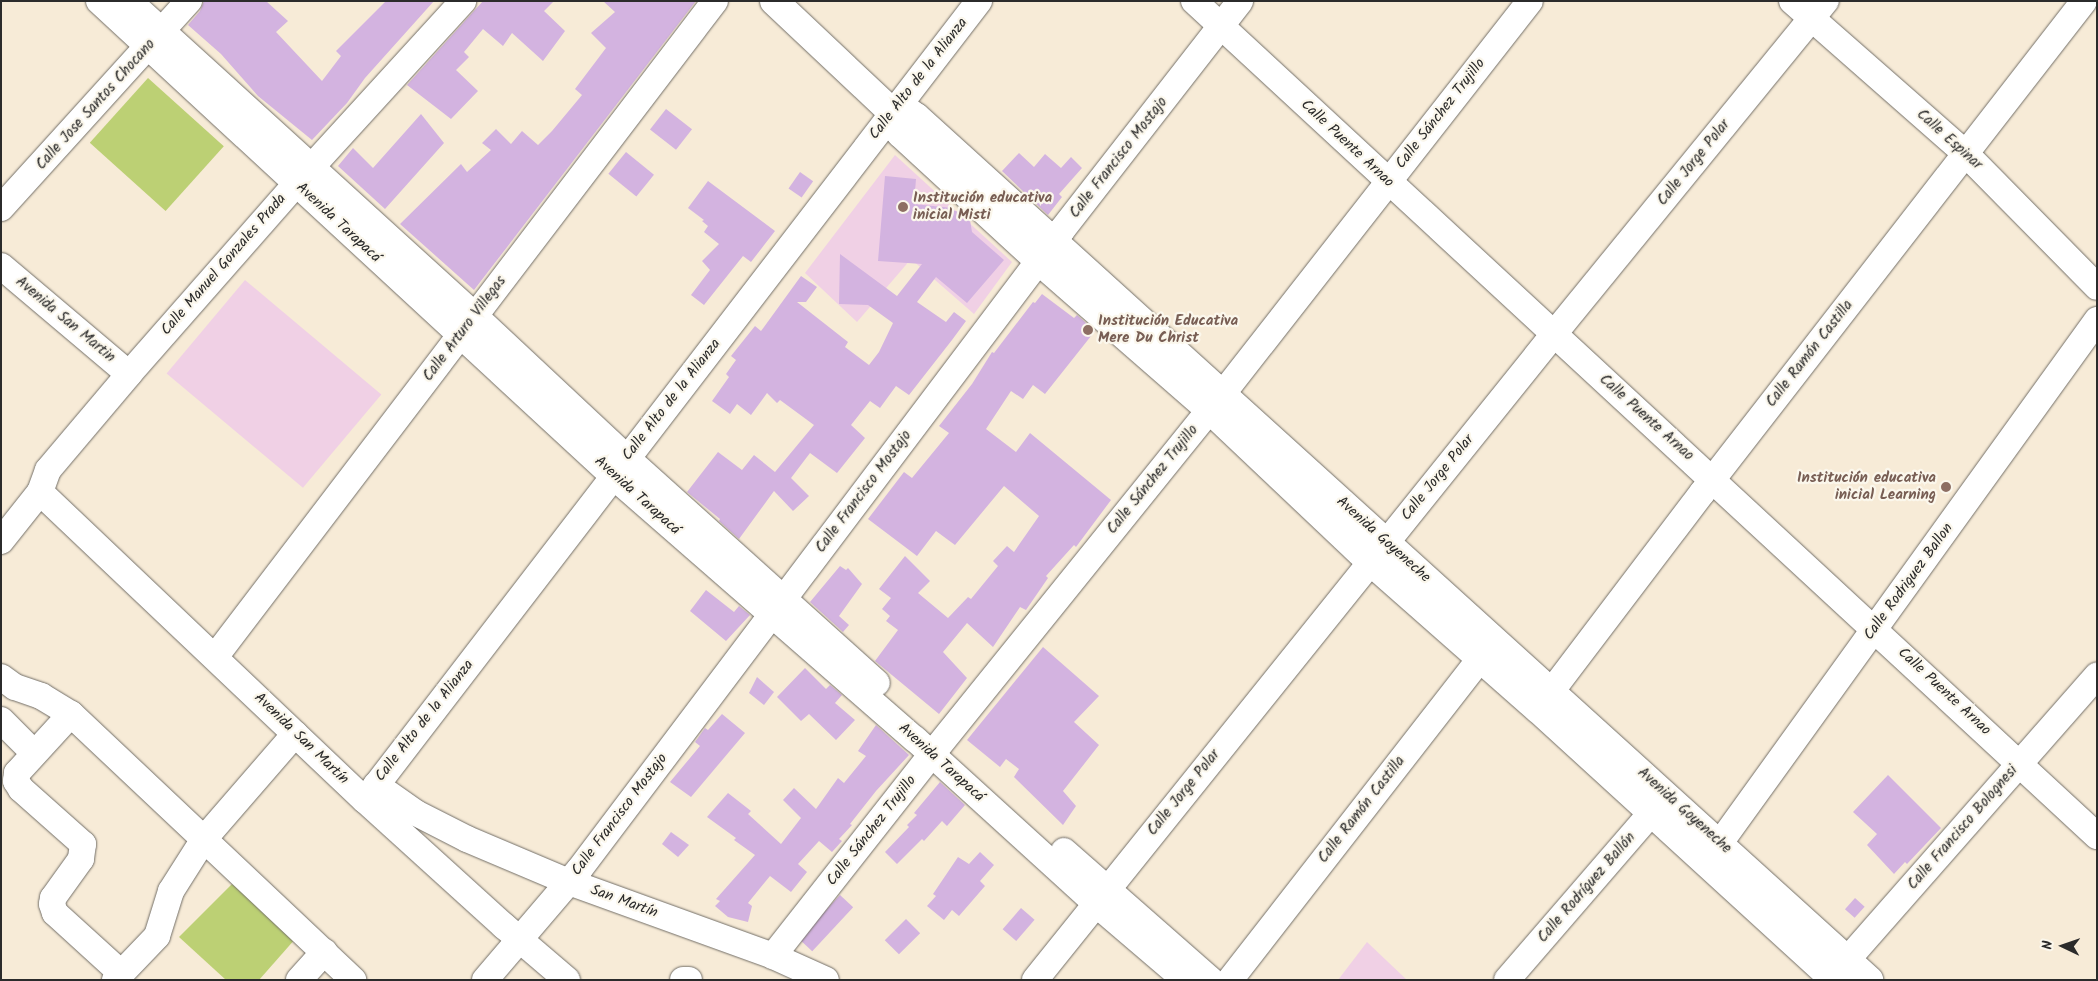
<!DOCTYPE html>
<meta charset="utf-8">
<style>
body{margin:0}
#map{position:relative;width:2098px;height:981px;overflow:hidden;background:#f7ebd7;font-family:Kalam,sans-serif}
div>[style]{position:absolute}
.built>*{inset:0;background:#f0d0e5;transform-origin:0 0}
.green>*{inset:0;background:#bcd074;transform-origin:0 0}
.building>*{inset:0;background:#d3b3e0;transform-origin:0 0}
.roads{filter:drop-shadow(0 0 1px #726e67) drop-shadow(0 0 1px #726e67)}
.minor>*{height:26px;margin:-13px;padding:0 13px;transform-origin:13px;border-radius:13px;background:#fff}
.major>*{height:28px;margin:-14px;padding:0 14px;transform-origin:14px;border-radius:14px;background:#fff}
.dots>*{width:14px;height:14px;translate:-50% -50%;box-sizing:border-box;border:2px solid #fbf7ec;border-radius:50%}
span{translate:-50% -50%;white-space:nowrap;text-align:center;line-height:1.15;-webkit-text-stroke:4.5px #fbf7ec;paint-order:stroke}
.street-label{font-size:15px;color:#2b2b2b}
.education-label{font-size:15px;color:#785e54;font-weight:700}
.left{translate:0 -50%;text-align:left}
.right{translate:-100% -50%;text-align:right}
.frame{position:absolute;inset:0;border:2px solid #2b2b2b;pointer-events:none}
.north{position:absolute;left:2038px;top:921px;width:50px;height:50px;-webkit-text-stroke:4px #fbf7ec;paint-order:stroke;rotate:273deg;font-size:14px;font-weight:700;line-height:20px;text-align:center;color:#2b2b2b}
.north::after{content:'';display:block;margin:auto;width:18px;height:22px;background:#2b2b2b;clip-path:polygon(50% 0,100% 100%,50% 72%,0 100%)}
</style>
<div id="map">
<div class="built">
<i style="clip-path:polygon(895px 155px,1012px 262px,974px 314px,911px 259px,857px 322px,805px 273px)"></i>
<i style="left:245px;top:280px;width:178px;height:122px;rotate:40deg"></i>
<i style="clip-path:polygon(1367px 942px,1407px 980px,1338px 980px)"></i>
</div>
<div class="green">
<i style="left:148px;top:78px;width:102px;height:87px;rotate:42deg"></i>
<i style="clip-path:polygon(232px 884px,296px 938px,259px 980px,226px 980px,179px 937px)"></i>
</div>
<div class="building">
<i style="clip-path:polygon(204px 1px,266px 1px,288px 21px,276px 32px,322px 81px,341px 56px,336px 51px,386px 1px,434px 1px,365px 78px,347px 103px,312px 140px,258px 96px,221px 54px,188px 25px,200px 11px)"></i>
<i style="clip-path:polygon(483px 1px,554px 1px,544px 11px,565px 31px,543px 61px,512px 33px,503px 46px,483px 29px,464px 52px,469px 57px,456px 70px,478px 91px,451px 119px,407px 85px)"></i>
<i style="clip-path:polygon(603px 1px,696px 1px,474px 290px,400px 224px,461px 164px,467px 172px,491px 150px,482px 143px,496px 129px,511px 144px,522px 131px,538px 145px,552px 131px,582px 95px,575px 89px,606px 48px,591px 33px,615px 12px)"></i>
<i style="left:666px;top:109px;width:33px;height:26px;rotate:38deg"></i>
<i style="clip-path:polygon(421px 114px,444px 143px,385px 209px,338px 166px,353px 148px,373px 168px)"></i>
<i style="left:626px;top:152px;width:36px;height:28px;rotate:39deg"></i>
<i style="clip-path:polygon(1019px 153px,1034px 167px,1045px 154px,1061px 168px,1071px 157px,1082px 168px,1059px 194px,1062px 197px,1048px 215px,1002px 171px)"></i>
<i style="left:800px;top:172px;width:16px;height:20px;rotate:35deg"></i>
<i style="clip-path:polygon(885px 176px,916px 179px,914px 204px,952px 208px,952px 210px,965px 214px,970px 220px,972px 232px,1004px 260px,967px 303px,936px 277px,917px 302px,946px 322px,954px 312px,966px 321px,952px 340px,909px 395px,896px 386px,880px 408px,870px 401px,851px 425px,865px 438px,837px 473px,810px 453px,791px 478px,809px 496px,793px 511px,774px 491px,739px 539px,719px 521px,720px 519px,687px 492px,718px 452px,742px 470px,754px 455px,775px 472px,814px 425px,780px 400px,777px 403px,767px 393px,751px 415px,737px 404px,730px 414px,712px 401px,729px 377px,726px 374px,736px 360px,731px 356px,755px 326px,761px 331px,801px 276px,817px 287px,806px 302px,797px 302px,848px 342px,845px 347px,869px 365px,879px 352px,893px 323px,868px 305px,839px 304px,840px 254px,897px 296px,922px 264px,878px 261px)"></i>
<i style="clip-path:polygon(708px 181px,775px 231px,751px 262px,743px 256px,704px 305px,691px 295px,710px 270px,702px 261px,719px 244px,704px 232px,708px 226px,702px 221px,704px 220px,688px 208px)"></i>
<i style="clip-path:polygon(1042px 294px,1074px 318px,1077px 315px,1095px 331px,1045px 394px,1033px 385px,1023px 399px,1011px 391px,986px 429px,1016px 452px,1030px 433px,1111px 500px,1076px 547px,1074px 545px,1046px 576px,1048px 578px,1026px 610px,1020px 607px,993px 647px,967px 623px,943px 652px,967px 678px,939px 714px,875px 661px,898px 630px,886px 621px,890px 616px,882px 609px,891px 598px,879px 589px,905px 556px,930px 581px,918px 593px,948px 618px,968px 597px,971px 599px,998px 566px,993px 561px,1007px 546px,1014px 552px,1039px 516px,1004px 486px,955px 545px,936px 531px,917px 556px,868px 519px,904px 472px,912px 478px,949px 433px,939px 426px,972px 384px,992px 352px,994px 353px,1033px 302px,1035px 303px)"></i>
<i style="clip-path:polygon(840px 566px,846px 570px,848px 568px,862px 584px,839px 616px,849px 625px,843px 632px,810px 602px)"></i>
<i style="clip-path:polygon(706px 590px,734px 612px,739px 606px,750px 615px,726px 641px,690px 611px)"></i>
<i style="clip-path:polygon(1043px 647px,1099px 696px,1074px 722px,1099px 745px,1063px 791px,1076px 806px,1063px 825px,1014px 777px,1019px 769px,1006px 759px,1000px 767px,967px 740px)"></i>
<i style="clip-path:polygon(805px 668px,826px 689px,830px 685px,842px 695px,835px 703px,855px 720px,836px 740px,809px 714px,801px 721px,777px 697px)"></i>
<i style="clip-path:polygon(757px 677px,774px 692px,764px 705px,749px 693px)"></i>
<i style="clip-path:polygon(722px 714px,745px 733px,691px 797px,670px 782px,700px 746px,695px 742px,705px 728px,708px 730px)"></i>
<i style="clip-path:polygon(876px 725px,909px 755px,876px 791px,850px 824px,852px 825px,839px 839px,842px 841px,832px 852px,819px 841px,798px 864px,807px 872px,791px 892px,770px 876px,748px 903px,752px 906px,748px 922px,728px 917px,715px 906px,720px 901px,716px 899px,755px 855px,734px 840px,736px 838px,707px 817px,728px 793px,751px 811px,748px 814px,781px 844px,801px 818px,783px 800px,794px 788px,816px 809px,838px 778px,844px 783px,866px 756px,858px 751px)"></i>
<i style="clip-path:polygon(1888px 775px,1941px 828px,1907px 864px,1905px 862px,1894px 874px,1867px 845px,1877px 834px,1853px 812px)"></i>
<i style="clip-path:polygon(940px 782px,965px 805px,947px 826px,942px 821px,924px 841px,922px 839px,897px 864px,885px 852px,909px 827px,907px 825px,917px 815px,914px 813px)"></i>
<i style="clip-path:polygon(671px 832px,689px 845px,678px 857px,662px 844px)"></i>
<i style="clip-path:polygon(980px 852px,994px 865px,980px 881px,985px 886px,959px 916px,952px 910px,944px 920px,927px 906px,936px 896px,933px 894px,958px 857px,969px 864px)"></i>
<i style="left:840px;top:895px;width:18px;height:60px;rotate:43deg"></i>
<i style="left:1855px;top:898px;width:13px;height:15px;rotate:42deg"></i>
<i style="left:1021px;top:908px;width:18px;height:28px;rotate:41deg"></i>
<i style="left:906px;top:919px;width:20px;height:30px;rotate:45deg"></i>
</div>
<div class="roads">
<div class="minor">
<i style="left:99px;top:1px;width:700px;rotate:42.74deg"></i>
<i style="left:613px;top:476px;width:400px;rotate:41.1deg"></i>
<i style="left:915px;top:739px;width:244px;rotate:42.3deg"></i>
<i style="left:1095px;top:903px;width:118px;rotate:40.5deg"></i>
<i style="left:129px;top:1px;width:468px;rotate:42.3deg"></i>
<i style="left:475px;top:316px;width:208px;rotate:43.1deg"></i>
<i style="left:627px;top:458px;width:336px;rotate:42deg"></i>
<i style="left:1194px;top:1px;width:1230px;rotate:42.76deg"></i>
<i style="left:1792px;top:1px;width:230px;rotate:41.3deg"></i>
<i style="left:1965px;top:153px;width:188px;rotate:45.4deg"></i>
<i style="left:1px;top:208px;width:280px;rotate:-47.8deg"></i>
<i style="left:1px;top:266px;width:167px;rotate:40.2deg"></i>
<i style="left:40px;top:492px;width:448px;rotate:43.5deg"></i>
<i style="left:365px;top:800px;width:188px;rotate:42.2deg"></i>
<i style="left:504px;top:926px;width:83px;rotate:40.6deg"></i>
<i style="left:1px;top:541px;width:63px;rotate:-51.5deg"></i>
<i style="left:40px;top:492px;width:23px;rotate:-70deg"></i>
<i style="left:48px;top:470px;width:126px;rotate:-49.8deg"></i>
<i style="left:129px;top:374px;width:253px;rotate:-48.7deg"></i>
<i style="left:296px;top:184px;width:248px;rotate:-47.6deg"></i>
<i style="left:215px;top:657px;width:825px;rotate:-52.69deg"></i>
<i style="left:1px;top:677px;width:17px;rotate:36deg"></i>
<i style="left:15px;top:687px;width:28px;rotate:19deg"></i>
<i style="left:41px;top:696px;width:35px;rotate:31deg"></i>
<i style="left:71px;top:714px;width:388px;rotate:43.3deg"></i>
<i style="left:1538px;top:709px;width:271px;rotate:-52.8deg"></i>
<i style="left:1702px;top:493px;width:623px;rotate:-52.17deg"></i>
<i style="left:71px;top:714px;width:80px;rotate:132.5deg"></i>
<i style="left:17px;top:773px;width:8px;rotate:97deg"></i>
<i style="left:16px;top:781px;width:9px;rotate:58deg"></i>
<i style="left:21px;top:789px;width:83px;rotate:41.6deg"></i>
<i style="left:83px;top:844px;width:15px;rotate:98deg"></i>
<i style="left:81px;top:859px;width:48px;rotate:125.7deg"></i>
<i style="left:53px;top:898px;width:6px;rotate:99deg"></i>
<i style="left:52px;top:904px;width:9px;rotate:72deg"></i>
<i style="left:55px;top:913px;width:89px;rotate:42.3deg"></i>
<i style="left:1px;top:720px;width:47px;rotate:45deg"></i>
<i style="left:376px;top:785px;width:49px;rotate:35deg"></i>
<i style="left:416px;top:813px;width:57px;rotate:27deg"></i>
<i style="left:467px;top:839px;width:111px;rotate:22.9deg"></i>
<i style="left:569px;top:882px;width:217px;rotate:19.9deg"></i>
<i style="left:773px;top:956px;width:58px;rotate:24.4deg"></i>
<i style="left:365px;top:800px;width:1008px;rotate:-52.46deg"></i>
<i style="left:1720px;top:843px;width:645px;rotate:-54.21deg"></i>
<i style="left:1064px;top:851px;width:196px;rotate:41.3deg"></i>
<i style="left:773px;top:956px;width:257px;rotate:-51.8deg"></i>
<i style="left:932px;top:754px;width:442px;rotate:-51.1deg"></i>
<i style="left:1210px;top:410px;width:519px;rotate:-51.96deg"></i>
<i style="left:1833px;top:976px;width:400px;rotate:-48.7deg"></i>
<i style="left:115px;top:980px;width:61px;rotate:-46.3deg"></i>
<i style="left:157px;top:936px;width:47px;rotate:-72.7deg"></i>
<i style="left:171px;top:891px;width:62px;rotate:-57.6deg"></i>
<i style="left:204px;top:839px;width:139px;rotate:-49.1deg"></i>
<i style="left:299px;top:980px;width:38px;rotate:-48deg"></i>
<i style="left:485px;top:980px;width:145px;rotate:-49.5deg"></i>
<i style="left:579px;top:870px;width:802px;rotate:-52.96deg"></i>
<i style="left:1062px;top:230px;width:290px;rotate:-52.1deg"></i>
<i style="left:683px;top:980px;width:6px"></i>
<i style="left:1035px;top:980px;width:829px;rotate:-51.22deg"></i>
<i style="left:1554px;top:334px;width:430px;rotate:-50.8deg"></i>
<i style="left:1230px;top:980px;width:428px;rotate:-52.1deg"></i>
<i style="left:1507px;top:980px;width:243px;rotate:-49.2deg"></i>
</div>
<div class="major">
<i style="left:774px;top:1px;width:163px;rotate:43.3deg"></i>
<i style="left:893px;top:113px;width:11px;rotate:95deg"></i>
<i style="left:892px;top:124px;width:13px;rotate:48deg"></i>
<i style="left:901px;top:134px;width:188px;rotate:42.6deg"></i>
<i style="left:1039px;top:261px;width:227px;rotate:41.1deg"></i>
<i style="left:1210px;top:410px;width:221px;rotate:43.4deg"></i>
<i style="left:1371px;top:562px;width:222px;rotate:41.4deg"></i>
<i style="left:1538px;top:709px;width:402px;rotate:42.4deg"></i>
<i style="left:893px;top:113px;width:13px;rotate:-13deg"></i>
<i style="left:906px;top:110px;width:12px;rotate:35deg"></i>
<i style="left:916px;top:117px;width:1286px;rotate:42.16deg"></i>
</div>
</div>
<div class="dots">
<i style="left:903px;top:207px;background:#8d6e63"></i>
<i style="left:1088px;top:330px;background:#8d6e63"></i>
<i style="left:1946px;top:487px;background:#8d6e63"></i>
</div>
<div class="street-label">
<span style="left:919px;top:79px;rotate:-52deg">Calle Alto de la Alianza</span>
<span style="left:96px;top:105px;rotate:-48deg">Calle Jose Santos Chocano</span>
<span style="left:1441px;top:114px;rotate:-52deg">Calle Sánchez Trujillo</span>
<span style="left:1949px;top:140px;rotate:42deg">Calle Espinar</span>
<span style="left:1347px;top:144px;rotate:43deg">Calle Puente Arnao</span>
<span style="left:1119px;top:158px;rotate:-52deg">Calle Francisco Mostajo</span>
<span style="left:1694px;top:163px;rotate:-51deg">Calle Jorge Polar</span>
<span style="left:338px;top:223px;rotate:43deg">Avenida Tarapacá</span>
<span style="left:224px;top:265px;rotate:-49deg">Calle Manuel Gonzales Prada</span>
<span style="left:65px;top:320px;rotate:40deg">Avenida San Martin</span>
<span style="left:465px;top:329px;rotate:-53deg">Calle Arturo Villegas</span>
<span style="left:1810px;top:354px;rotate:-52deg">Calle Ramón Castilla</span>
<span style="left:672px;top:400px;rotate:-52deg">Calle Alto de la Alianza</span>
<span style="left:1646px;top:418px;rotate:42deg">Calle Puente Arnao</span>
<span style="left:1438px;top:478px;rotate:-51deg">Calle Jorge Polar</span>
<span style="left:1153px;top:480px;rotate:-51deg">Calle Sánchez Trujillo</span>
<span style="left:864px;top:492px;rotate:-53deg">Calle Francisco Mostajo</span>
<span style="left:637px;top:496px;rotate:42deg">Avenida Tarapacá</span>
<span style="left:1383px;top:540px;rotate:42deg">Avenida Goyeneche</span>
<span style="left:1909px;top:582px;rotate:-54deg">Calle Rodriguez Ballon</span>
<span style="left:1944px;top:692px;rotate:43deg">Calle Puente Arnao</span>
<span style="left:425px;top:721px;rotate:-52deg">Calle Alto de la Alianza</span>
<span style="left:301px;top:739px;rotate:44deg">Avenida San Martín</span>
<span style="left:941px;top:763px;rotate:42deg">Avenida Tarapacá</span>
<span style="left:1184px;top:793px;rotate:-51deg">Calle Jorge Polar</span>
<span style="left:1362px;top:810px;rotate:-52deg">Calle Ramón Castilla</span>
<span style="left:1684px;top:811px;rotate:42deg">Avenida Goyeneche</span>
<span style="left:620px;top:815px;rotate:-53deg">Calle Francisco Mostajo</span>
<span style="left:1963px;top:828px;rotate:-49deg">Calle Francisco Bolognesi</span>
<span style="left:872px;top:831px;rotate:-52deg">Calle Sánchez Trujillo</span>
<span style="left:1587px;top:888px;rotate:-49deg">Calle Rodríguez Ballón</span>
<span style="left:624px;top:902px;rotate:20deg">San Martín</span>
</div>
<div class="education-label">
<span class="left" style="left:913px;top:207px">Institución educativa<br>inicial Misti</span>
<span class="left" style="left:1098px;top:330px">Institución Educativa<br>Mere Du Christ</span>
<span class="right" style="left:1936px;top:487px">Institución educativa<br>inicial Learning</span>
</div>
<div class="frame"></div>
<div class="north">N</div>
</div>
